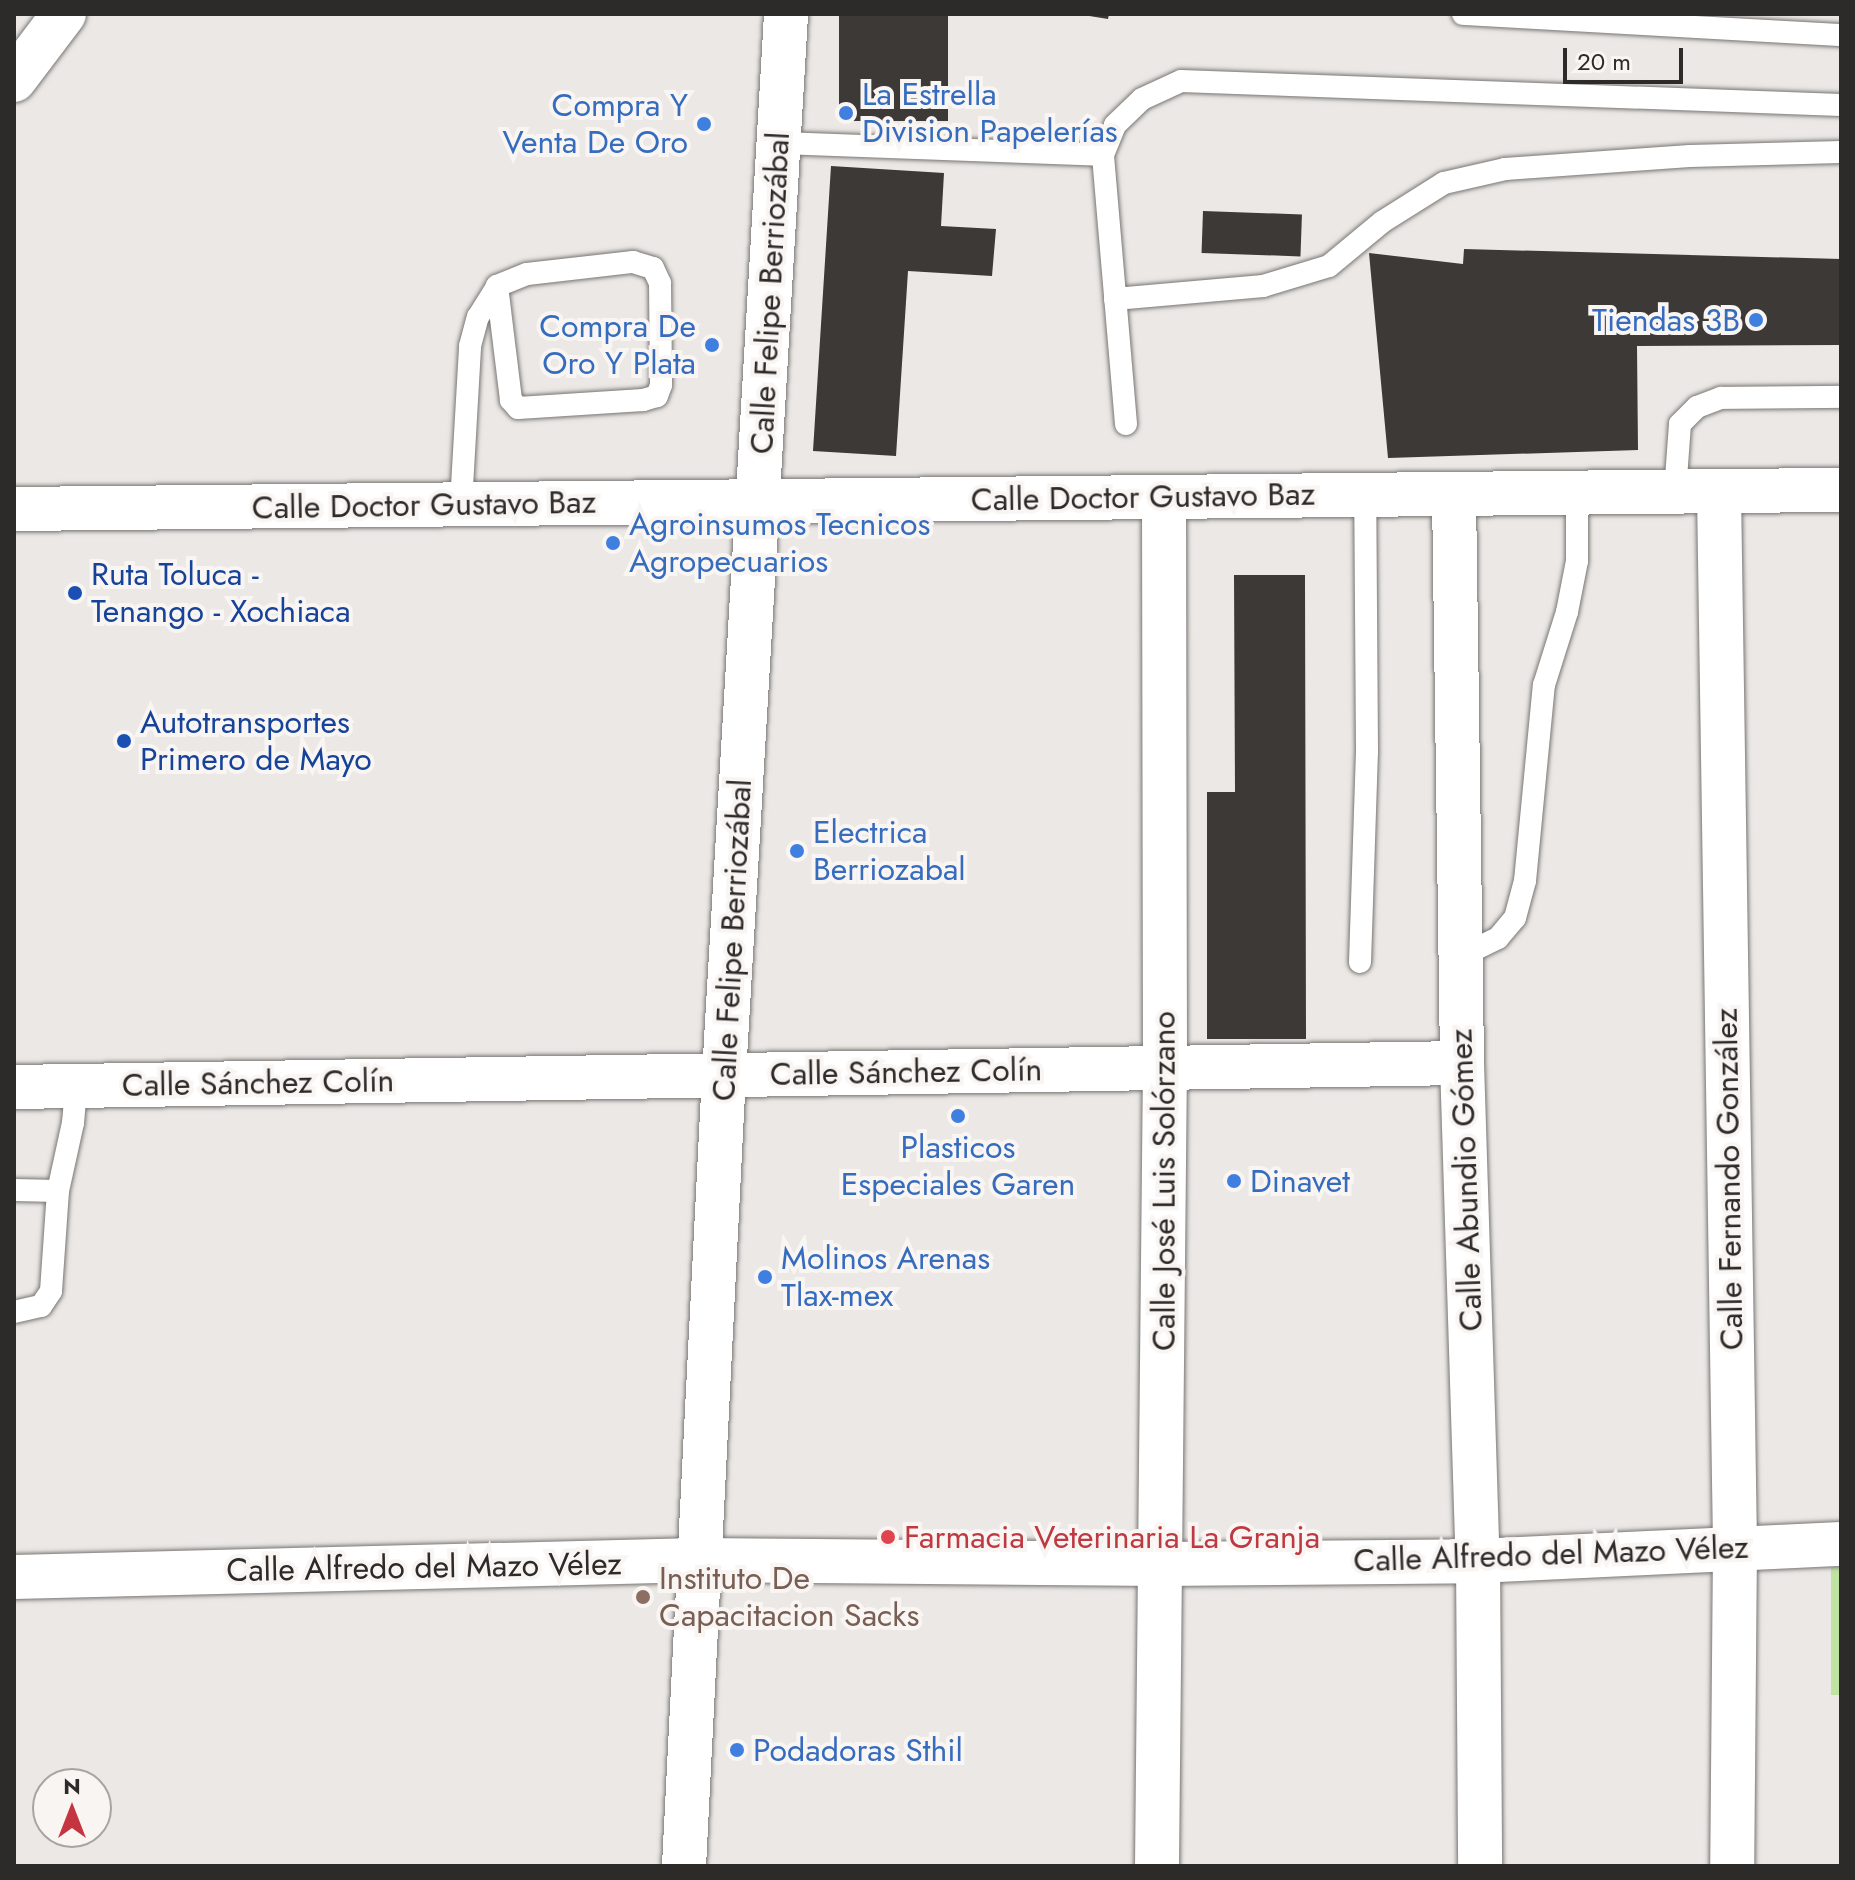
<!DOCTYPE html>
<meta charset="utf-8">
<style>
body{margin:0}
#map{position:relative;width:1855px;height:1880px;overflow:hidden;background:#ebe8e5;font-family:Jost,sans-serif}
div>[style]{position:absolute}
.green>*{inset:0;background:#bfe3a2;transform-origin:0 0}
.building>*{inset:0;background:#3c3937;transform-origin:0 0}
.roads{filter:drop-shadow(0 0 2px #787573) drop-shadow(0 0 2px #787573)}
.lane>*{height:22px;margin:-11px;padding:0 11px;transform-origin:11px;border-radius:11px;background:#fff}
.street>*{height:44px;margin:-22px;padding:0 22px;transform-origin:22px;border-radius:22px;background:#fff}
.secondary>*{height:44px;margin:-22px;padding:0 22px;transform-origin:22px;border-radius:22px;background:#fff}
.dots>*{width:22px;height:22px;translate:-50% -50%;box-sizing:border-box;border:4px solid #f9f5f2;border-radius:50%}
span{translate:-50% -50%;white-space:nowrap;text-align:center;line-height:1.15;-webkit-text-stroke:8px #f9f5f2;paint-order:stroke}
.shop-label{font-size:32px;color:#366cbe}
.left{translate:0 -50%;text-align:left}
.right{translate:-100% -50%;text-align:right}
.street-label{font-size:32px;color:#2d2b2a}
.transit-label{font-size:32px;color:#164399}
.health-label{font-size:32px;color:#be3a42}
.education-label{font-size:32px;color:#785e54}
.frame{position:absolute;inset:0;border:16px solid #2d2b2a;pointer-events:none}
.north{position:absolute;left:32px;top:1768px;width:80px;height:80px;box-sizing:border-box;background:#f9f5f2;border:2px solid #a7a4a2;border-radius:50%;rotate:0deg;font-size:22px;font-weight:700;line-height:32px;text-align:center;color:#2d2b2a}
.north::after{content:'';display:block;margin:auto;width:28px;height:36px;background:#c53541;clip-path:polygon(50% 0,100% 100%,50% 72%,0 100%)}
.scale{position:absolute;left:1563px;top:48px;width:120px;height:36px;box-sizing:border-box;border:4px solid #2d2b2a;border-top:0;padding-left:10px;font-size:24px;line-height:28px;white-space:nowrap;color:#2d2b2a;-webkit-text-stroke:6px #f9f5f2;paint-order:stroke}
</style>
<div id="map">
<div class="green">
<i style="left:1831px;top:1567px;width:10px;height:128px"></i>
</div>
<div class="building">
<i style="left:839px;top:14px;width:109px;height:107px"></i>
<i style="clip-path:polygon(1077px 14px,1109px 14px,1108px 19px)"></i>
<i style="clip-path:polygon(831px 166px,944px 173px,941px 226px,996px 229px,992px 276px,908px 271px,896px 456px,813px 451px)"></i>
<i style="left:1203px;top:211px;width:99px;height:42px;rotate:2deg"></i>
<i style="clip-path:polygon(1464px 249px,1841px 259px,1841px 345px,1637px 346px,1638px 450px,1388px 458px,1369px 253px,1463px 264px)"></i>
<i style="clip-path:polygon(1234px 575px,1305px 575px,1306px 1039px,1207px 1039px,1207px 792px,1235px 792px)"></i>
</div>
<div class="roads">
<div class="lane">
<i style="left:1463px;top:14px;width:379px;rotate:3.2deg"></i>
<i style="left:778px;top:143px;width:325px;rotate:2.1deg"></i>
<i style="left:1115px;top:299px;width:149px;rotate:-5deg"></i>
<i style="left:1263px;top:286px;width:69px;rotate:-16.9deg"></i>
<i style="left:1329px;top:266px;width:69px;rotate:-39.7deg"></i>
<i style="left:1382px;top:222px;width:73px;rotate:-32.2deg"></i>
<i style="left:1444px;top:183px;width:63px;rotate:-12.9deg"></i>
<i style="left:1505px;top:169px;width:185px;rotate:-4deg"></i>
<i style="left:1690px;top:156px;width:151px;rotate:-1.5deg"></i>
<i style="left:1126px;top:424px;width:270px;rotate:-94.9deg"></i>
<i style="left:1103px;top:155px;width:32px;rotate:-68deg"></i>
<i style="left:1115px;top:125px;width:37px;rotate:-44deg"></i>
<i style="left:1142px;top:99px;width:43px;rotate:-24.8deg"></i>
<i style="left:1181px;top:81px;width:660px;rotate:2.08deg"></i>
<i style="left:1675px;top:492px;width:68px;rotate:-85.8deg"></i>
<i style="left:1680px;top:424px;width:24px;rotate:-45deg"></i>
<i style="left:1697px;top:407px;width:26px;rotate:-21deg"></i>
<i style="left:1721px;top:398px;width:120px;rotate:-0.5deg"></i>
<i style="left:461px;top:504px;width:158px;rotate:-86.7deg"></i>
<i style="left:470px;top:346px;width:30px;rotate:-75deg"></i>
<i style="left:478px;top:317px;width:36px;rotate:-58deg"></i>
<i style="left:497px;top:286px;width:32px;rotate:-22deg"></i>
<i style="left:527px;top:274px;width:107px;rotate:-6.5deg"></i>
<i style="left:633px;top:262px;width:21px;rotate:17deg"></i>
<i style="left:653px;top:268px;width:17px;rotate:65deg"></i>
<i style="left:660px;top:283px;width:102px;rotate:89.4deg"></i>
<i style="left:661px;top:385px;width:12px;rotate:110deg"></i>
<i style="left:657px;top:396px;width:15px;rotate:164deg"></i>
<i style="left:643px;top:400px;width:125px;rotate:176.3deg"></i>
<i style="left:518px;top:408px;width:11px;rotate:-131deg"></i>
<i style="left:511px;top:400px;width:115px;rotate:-97deg"></i>
<i style="left:1461px;top:956px;width:41px;rotate:-25.9deg"></i>
<i style="left:1498px;top:938px;width:26px;rotate:-50deg"></i>
<i style="left:1515px;top:918px;width:38px;rotate:-75deg"></i>
<i style="left:1525px;top:881px;width:197px;rotate:-84.5deg"></i>
<i style="left:1544px;top:685px;width:77px;rotate:-72.5deg"></i>
<i style="left:1567px;top:612px;width:52px;rotate:-78.9deg"></i>
<i style="left:1577px;top:561px;width:68px;rotate:-90deg"></i>
<i style="left:1360px;top:962px;width:211px;rotate:-88.1deg"></i>
<i style="left:1367px;top:751px;width:256px;rotate:-90.4deg"></i>
<i style="left:14px;top:1190px;width:44px;rotate:1.3deg"></i>
<i style="left:58px;top:1191px;width:70px;rotate:-77.6deg"></i>
<i style="left:73px;top:1123px;width:37px;rotate:-85deg"></i>
<i style="left:14px;top:1312px;width:28px;rotate:-13deg"></i>
<i style="left:41px;top:1306px;width:18px;rotate:-56deg"></i>
<i style="left:51px;top:1291px;width:100px;rotate:-86deg"></i>
</div>
<div class="street">
<i style="left:1719px;top:492px;width:1054px;rotate:89.13deg"></i>
<i style="left:1735px;top:1546px;width:320px;rotate:90.5deg"></i>
<i style="left:1454px;top:494px;width:569px;rotate:89.19deg"></i>
<i style="left:1462px;top:1063px;width:498px;rotate:88.2deg"></i>
<i style="left:1478px;top:1561px;width:305px;rotate:89.6deg"></i>
<i style="left:14px;top:509px;width:1827px;rotate:-0.6deg"></i>
<i style="left:14px;top:1087px;width:1448px;rotate:-0.95deg"></i>
<i style="left:14px;top:1577px;width:684px;rotate:-1.42deg"></i>
<i style="left:698px;top:1560px;width:463px;rotate:0.5deg"></i>
<i style="left:1161px;top:1564px;width:317px;rotate:-0.5deg"></i>
<i style="left:1478px;top:1561px;width:363px;rotate:-2.7deg"></i>
<i style="left:684px;top:1866px;width:793px;rotate:-87.11deg"></i>
<i style="left:724px;top:1074px;width:1062px;rotate:-86.65deg"></i>
<i style="left:1157px;top:1866px;width:798px;rotate:-89.43deg"></i>
<i style="left:1165px;top:1068px;width:571px;rotate:-90.1deg"></i>
</div>
<div class="secondary">
<i style="left:14px;top:80px;width:83px;rotate:-52.9deg"></i>
</div>
</div>
<div class="dots">
<i style="left:846px;top:113px;background:#3f7fe0"></i>
<i style="left:704px;top:124px;background:#3f7fe0"></i>
<i style="left:1756px;top:320px;background:#3f7fe0"></i>
<i style="left:712px;top:345px;background:#3f7fe0"></i>
<i style="left:613px;top:543px;background:#3f7fe0"></i>
<i style="left:75px;top:593px;background:#1a4fb4"></i>
<i style="left:124px;top:741px;background:#1a4fb4"></i>
<i style="left:797px;top:851px;background:#3f7fe0"></i>
<i style="left:958px;top:1116px;background:#3f7fe0"></i>
<i style="left:1234px;top:1181px;background:#3f7fe0"></i>
<i style="left:765px;top:1277px;background:#3f7fe0"></i>
<i style="left:888px;top:1537px;background:#e0444e"></i>
<i style="left:643px;top:1597px;background:#8d6e63"></i>
<i style="left:737px;top:1750px;background:#3f7fe0"></i>
</div>
<div class="shop-label">
<span class="left" style="left:862px;top:113px">La Estrella<br>Division Papelerías</span>
<span class="right" style="left:688px;top:124px">Compra Y<br>Venta De Oro</span>
<span class="right" style="left:1740px;top:320px">Tiendas 3B</span>
<span class="right" style="left:696px;top:345px">Compra De<br>Oro Y Plata</span>
<span class="left" style="left:629px;top:543px">Agroinsumos Tecnicos<br>Agropecuarios</span>
<span class="left" style="left:813px;top:851px">Electrica<br>Berriozabal</span>
<span style="left:958px;top:1166px">Plasticos<br>Especiales Garen</span>
<span class="left" style="left:1250px;top:1181px">Dinavet</span>
<span class="left" style="left:781px;top:1277px">Molinos Arenas<br>Tlax-mex</span>
<span class="left" style="left:753px;top:1750px">Podadoras Sthil</span>
</div>
<div class="street-label">
<span style="left:770px;top:293px;rotate:-87deg">Calle Felipe Berriozábal</span>
<span style="left:1143px;top:497px;rotate:-1deg">Calle Doctor Gustavo Baz</span>
<span style="left:424px;top:505px;rotate:-1deg">Calle Doctor Gustavo Baz</span>
<span style="left:732px;top:940px;rotate:-87deg">Calle Felipe Berriozábal</span>
<span style="left:906px;top:1072px;rotate:-1deg">Calle Sánchez Colín</span>
<span style="left:258px;top:1083px;rotate:-1deg">Calle Sánchez Colín</span>
<span style="left:1729px;top:1179px;rotate:-91deg">Calle Fernando González</span>
<span style="left:1466px;top:1180px;rotate:-92deg">Calle Abundio Gómez</span>
<span style="left:1164px;top:1181px;rotate:-90deg">Calle José Luis Solórzano</span>
<span style="left:1551px;top:1554px;rotate:-2deg">Calle Alfredo del Mazo Vélez</span>
<span style="left:424px;top:1567px;rotate:-1deg">Calle Alfredo del Mazo Vélez</span>
</div>
<div class="transit-label">
<span class="left" style="left:91px;top:593px">Ruta Toluca -<br>Tenango - Xochiaca</span>
<span class="left" style="left:140px;top:741px">Autotransportes<br>Primero de Mayo</span>
</div>
<div class="health-label">
<span class="left" style="left:904px;top:1537px">Farmacia Veterinaria La Granja</span>
</div>
<div class="education-label">
<span class="left" style="left:659px;top:1597px">Instituto De<br>Capacitacion Sacks</span>
</div>
<div class="frame"></div>
<div class="north">N</div>
<div class="scale">20 m</div>
</div>
